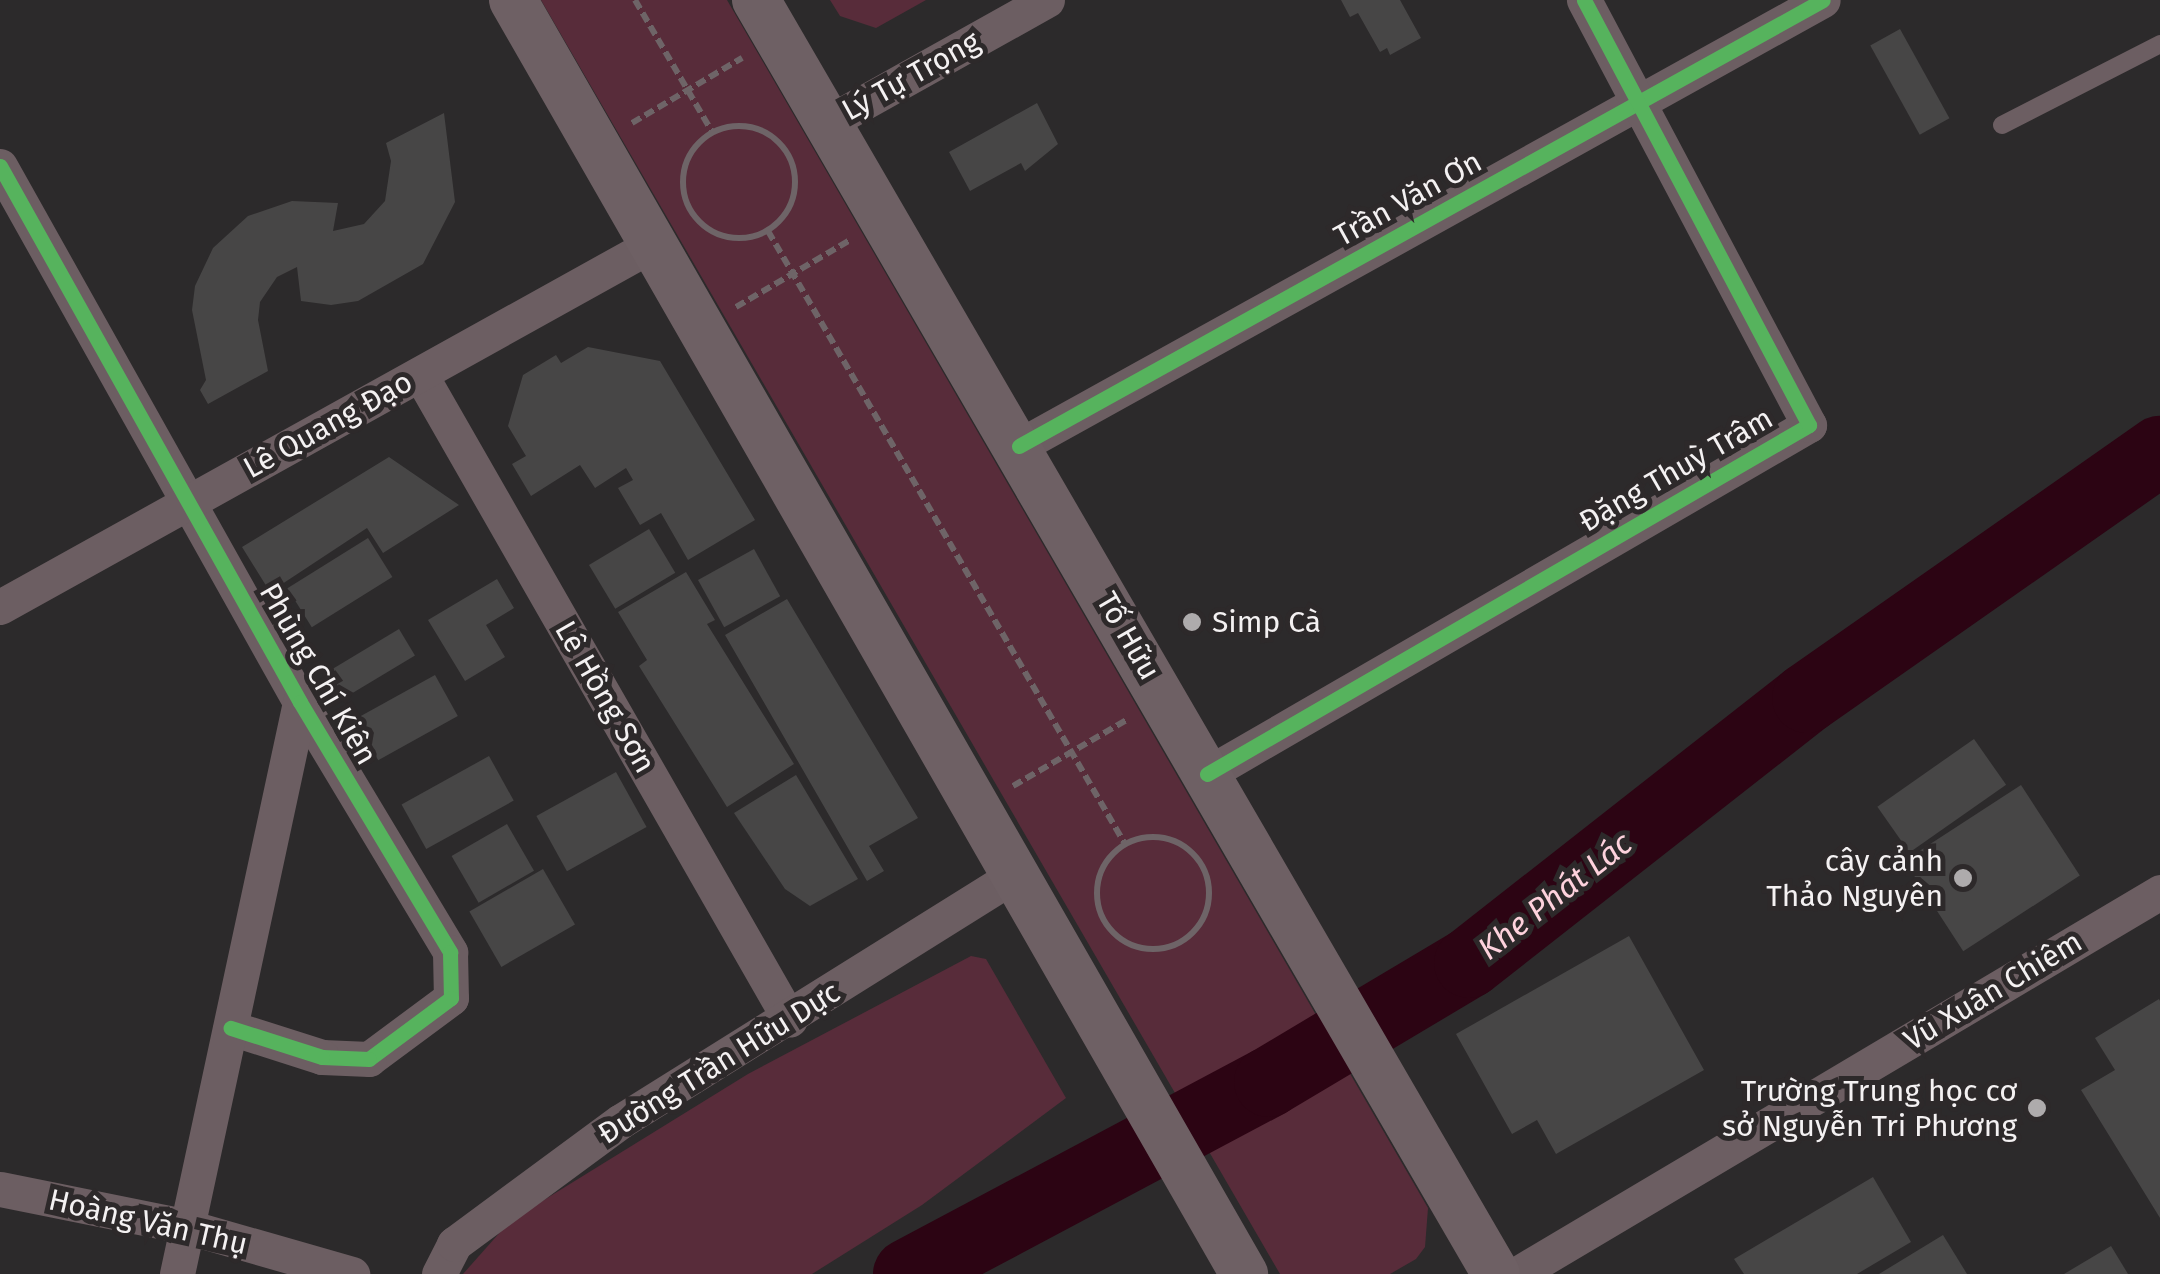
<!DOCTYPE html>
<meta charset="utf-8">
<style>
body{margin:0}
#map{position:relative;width:2160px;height:1274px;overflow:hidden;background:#2c2a2b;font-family:"Fira Sans",sans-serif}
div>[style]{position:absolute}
.green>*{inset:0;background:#582c3a}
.river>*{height:70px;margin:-35px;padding:0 35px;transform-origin:35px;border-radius:35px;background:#2c0413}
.building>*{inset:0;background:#474646;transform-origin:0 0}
.path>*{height:6px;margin-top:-3px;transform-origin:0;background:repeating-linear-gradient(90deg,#6e6467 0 10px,transparent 0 15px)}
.path>.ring{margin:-3px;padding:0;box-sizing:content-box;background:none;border:6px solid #6e6467;border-radius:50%}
.service>*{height:18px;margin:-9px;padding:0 9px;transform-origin:9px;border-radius:9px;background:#6c5e62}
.minor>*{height:35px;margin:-17.5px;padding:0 17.5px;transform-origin:17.5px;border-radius:17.5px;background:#6c5e62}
.secondary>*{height:48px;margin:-24px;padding:0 24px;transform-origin:24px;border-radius:24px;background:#6e6064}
.cycleway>*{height:15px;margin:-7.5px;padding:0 7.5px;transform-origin:7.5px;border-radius:7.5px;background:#56b35d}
.dots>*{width:28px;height:28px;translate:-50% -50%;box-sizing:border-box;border:5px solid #2d292a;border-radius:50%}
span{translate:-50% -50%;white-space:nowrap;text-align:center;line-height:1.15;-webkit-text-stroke:10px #2d292a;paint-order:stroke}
.street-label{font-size:30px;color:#f4f1f2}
.poi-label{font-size:30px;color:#f4f1f2}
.left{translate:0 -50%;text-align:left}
.right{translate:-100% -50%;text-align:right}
.water-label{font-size:32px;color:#fed2dd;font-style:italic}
</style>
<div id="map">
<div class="green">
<i style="clip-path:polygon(541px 0,727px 0,1428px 1208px,1425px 1247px,1416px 1259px,1390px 1274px,1280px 1274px)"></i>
<i style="clip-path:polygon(830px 0,926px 0,876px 28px,840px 16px)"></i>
<i style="clip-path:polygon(971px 956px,986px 959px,1066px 1098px,922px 1205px,812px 1274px,463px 1274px,510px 1221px,748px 1074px)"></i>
</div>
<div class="river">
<i style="left:908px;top:1274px;width:409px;rotate:-28deg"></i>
<i style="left:1269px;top:1082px;width:233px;rotate:-30.8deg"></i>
<i style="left:1469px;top:963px;width:429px;rotate:-38.1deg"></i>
<i style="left:1807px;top:698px;width:431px;rotate:-35deg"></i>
</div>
<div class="building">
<i style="clip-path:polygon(1341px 0,1400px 0,1421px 38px,1390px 55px,1387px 48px,1380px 52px,1358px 13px,1350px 17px)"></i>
<i style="left:1900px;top:29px;width:102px;height:34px;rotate:61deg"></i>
<i style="clip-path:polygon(1037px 103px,1058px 144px,1025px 171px,1021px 163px,970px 191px,949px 152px)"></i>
<i style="clip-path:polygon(444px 113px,455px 202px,423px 264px,358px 301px,331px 305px,301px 301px,297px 267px,277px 277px,260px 302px,258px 320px,268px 371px,208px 404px,200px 390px,206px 380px,192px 310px,195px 286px,213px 248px,248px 216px,292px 201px,338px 203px,333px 231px,364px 224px,385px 201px,391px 161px,386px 143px)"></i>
<i style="clip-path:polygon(588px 347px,660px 361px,755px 520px,688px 560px,661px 513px,640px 525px,618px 488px,633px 480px,626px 468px,595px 488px,580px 465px,531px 496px,512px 464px,526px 456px,508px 426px,523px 375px,556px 355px,561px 363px)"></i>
<i style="clip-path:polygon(389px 457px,459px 505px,383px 553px,367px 528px,270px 592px,242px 547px)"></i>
<i style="left:649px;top:529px;width:51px;height:70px;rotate:59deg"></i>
<i style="left:368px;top:538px;width:46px;height:95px;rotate:58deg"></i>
<i style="left:754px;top:549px;width:54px;height:64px;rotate:61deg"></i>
<i style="clip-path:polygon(686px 572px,715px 620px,707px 624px,794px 764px,727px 807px,639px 666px,647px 660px,618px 612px)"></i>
<i style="clip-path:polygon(497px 579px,514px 608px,486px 625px,505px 657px,465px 681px,428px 620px)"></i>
<i style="clip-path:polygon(787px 599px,918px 818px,869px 846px,884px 871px,867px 881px,725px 635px)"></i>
<i style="left:399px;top:629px;width:31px;height:82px;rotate:59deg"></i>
<i style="left:435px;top:675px;width:47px;height:91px;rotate:61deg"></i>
<i style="left:1974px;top:739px;width:56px;height:118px;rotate:55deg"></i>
<i style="left:489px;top:756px;width:51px;height:100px;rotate:61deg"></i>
<i style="left:616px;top:772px;width:63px;height:91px;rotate:61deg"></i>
<i style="clip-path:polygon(796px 775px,858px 879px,810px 906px,785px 889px,734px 813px)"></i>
<i style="left:2021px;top:785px;width:108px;height:139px;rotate:57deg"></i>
<i style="left:507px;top:824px;width:54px;height:64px;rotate:60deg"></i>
<i style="left:543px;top:869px;width:64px;height:85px;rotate:60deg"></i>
<i style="clip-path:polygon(1629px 936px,1704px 1070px,1556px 1154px,1537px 1120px,1512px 1134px,1456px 1034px)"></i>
<i style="clip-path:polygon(2159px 999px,2160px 1001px,2160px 1218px,2081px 1090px,2115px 1070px,2095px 1038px)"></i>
<i style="clip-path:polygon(1873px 1177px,1911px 1242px,1857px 1274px,1744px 1274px,1734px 1259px)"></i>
<i style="clip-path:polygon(1943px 1235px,1967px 1274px,1879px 1274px)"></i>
<i style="clip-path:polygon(2111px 1246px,2128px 1274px,2064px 1274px)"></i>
</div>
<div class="path">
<i style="left:635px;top:0;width:153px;rotate:59.7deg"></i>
<i style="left:632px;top:123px;width:128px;rotate:-30.6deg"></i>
<i class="ring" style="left:683px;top:126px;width:106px;height:106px"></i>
<i style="left:768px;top:231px;width:709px;rotate:59.78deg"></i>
<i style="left:736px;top:307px;width:132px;rotate:-30.4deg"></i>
<i style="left:1013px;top:786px;width:133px;rotate:-30.2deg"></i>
<i class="ring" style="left:1097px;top:837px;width:106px;height:106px"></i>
</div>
<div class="service">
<i style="left:2002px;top:125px;width:178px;rotate:-27.1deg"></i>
</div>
<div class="minor">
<i style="left:827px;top:123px;width:252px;rotate:-29.2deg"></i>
<i style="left:0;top:166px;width:614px;rotate:60.76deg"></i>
<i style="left:300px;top:702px;width:292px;rotate:59deg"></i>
<i style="left:450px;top:952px;width:46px;rotate:88.8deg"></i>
<i style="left:451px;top:998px;width:102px;rotate:143.4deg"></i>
<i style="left:369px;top:1059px;width:47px;rotate:-177.6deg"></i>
<i style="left:322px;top:1057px;width:96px;rotate:-162.3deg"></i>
<i style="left:420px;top:374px;width:744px;rotate:60.2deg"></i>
<i style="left:1019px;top:446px;width:919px;rotate:-29.02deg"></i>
<i style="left:0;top:607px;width:749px;rotate:-29.06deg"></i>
<i style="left:1207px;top:774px;width:696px;rotate:-30.1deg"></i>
<i style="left:1809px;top:425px;width:481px;rotate:-117.9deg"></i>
<i style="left:0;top:1189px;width:192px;rotate:11.4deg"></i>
<i style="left:188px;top:1227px;width:171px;rotate:16deg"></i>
<i style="left:177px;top:1274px;width:585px;rotate:-77.86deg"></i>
<i style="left:439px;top:1274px;width:34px;rotate:-63deg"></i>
<i style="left:454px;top:1244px;width:207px;rotate:-36.4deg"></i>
<i style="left:621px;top:1121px;width:468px;rotate:-32deg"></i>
<i style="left:1517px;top:1274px;width:748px;rotate:-30.71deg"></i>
</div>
<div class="secondary">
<i style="left:513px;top:0;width:1469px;rotate:60.15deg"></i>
<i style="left:756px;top:0;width:1473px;rotate:59.85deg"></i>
</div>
<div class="cycleway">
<i style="left:0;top:166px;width:614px;rotate:60.76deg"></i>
<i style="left:300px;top:702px;width:292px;rotate:59deg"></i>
<i style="left:450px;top:952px;width:46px;rotate:88.8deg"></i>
<i style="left:451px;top:998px;width:102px;rotate:143.4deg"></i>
<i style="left:369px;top:1059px;width:47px;rotate:-177.6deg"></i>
<i style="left:322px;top:1057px;width:96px;rotate:-162.3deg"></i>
<i style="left:1019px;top:446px;width:919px;rotate:-29.02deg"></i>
<i style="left:1207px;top:774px;width:696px;rotate:-30.1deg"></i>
<i style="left:1809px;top:425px;width:481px;rotate:-117.9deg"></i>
</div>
<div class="dots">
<i style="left:1192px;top:622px;background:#aeabac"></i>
<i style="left:1963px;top:878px;background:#aeabac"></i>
<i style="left:2037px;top:1108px;background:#aeabac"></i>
</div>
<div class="street-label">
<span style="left:911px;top:76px;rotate:-29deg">Lý Tự Trọng</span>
<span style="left:1408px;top:199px;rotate:-29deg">Trần Văn Ơn</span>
<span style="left:328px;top:425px;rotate:-29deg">Lê Quang Đạo</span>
<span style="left:1676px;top:470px;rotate:-30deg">Đặng Thuỳ Trâm</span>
<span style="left:1128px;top:636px;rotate:60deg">Tố Hữu</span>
<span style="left:318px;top:674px;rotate:60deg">Phùng Chí Kiên</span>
<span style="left:605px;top:697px;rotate:60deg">Lê Hồng Sơn</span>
<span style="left:1993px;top:991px;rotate:-31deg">Vũ Xuân Chiêm</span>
<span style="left:719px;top:1063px;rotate:-32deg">Đường Trần Hữu Dực</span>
<span style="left:148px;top:1222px;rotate:13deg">Hoàng Văn Thụ</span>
</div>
<div class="poi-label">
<span class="left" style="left:1212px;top:622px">Simp Cà</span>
<span class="right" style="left:1943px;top:878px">cây cảnh<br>Thảo Nguyên</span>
<span class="right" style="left:2017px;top:1108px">Trường Trung học cơ<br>sở Nguyễn Tri Phương</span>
</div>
<div class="water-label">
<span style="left:1555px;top:896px;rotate:-38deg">Khe Phát Lác</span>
</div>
</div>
